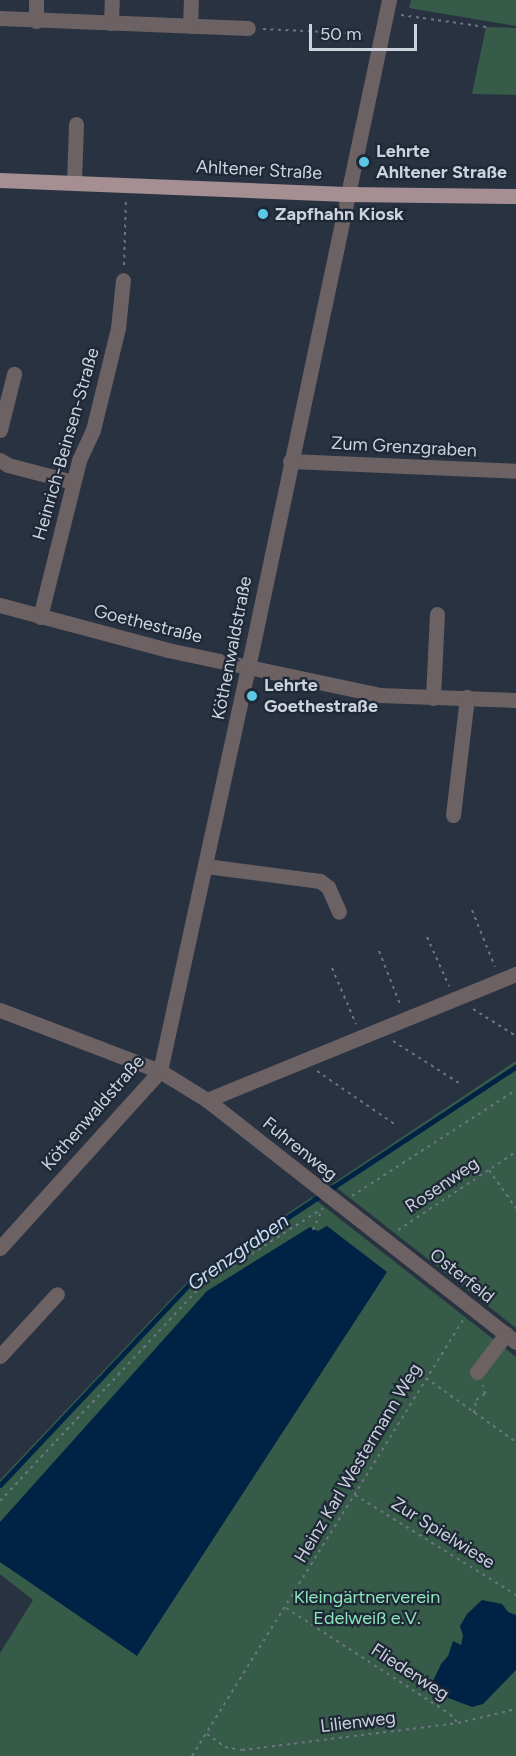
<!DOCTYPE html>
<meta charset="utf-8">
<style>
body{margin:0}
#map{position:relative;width:516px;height:1756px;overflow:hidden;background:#283241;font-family:Figtree,sans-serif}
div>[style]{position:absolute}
.green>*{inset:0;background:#365c49}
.water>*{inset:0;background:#002345}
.stream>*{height:4.5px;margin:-2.25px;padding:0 2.25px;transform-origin:2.25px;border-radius:2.25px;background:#002345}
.path>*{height:2px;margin-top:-1px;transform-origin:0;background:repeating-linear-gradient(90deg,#6d7582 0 3px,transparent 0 7.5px)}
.minor>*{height:15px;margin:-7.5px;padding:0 7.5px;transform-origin:7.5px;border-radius:7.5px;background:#6c6163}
.major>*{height:15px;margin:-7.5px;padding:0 7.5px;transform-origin:7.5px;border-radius:7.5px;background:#a58f93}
.dots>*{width:16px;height:16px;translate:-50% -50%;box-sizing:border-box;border:3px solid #1f2837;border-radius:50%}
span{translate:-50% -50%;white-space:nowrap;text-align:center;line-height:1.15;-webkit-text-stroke:4.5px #1f2837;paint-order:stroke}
.poi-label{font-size:18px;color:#cdd3dd;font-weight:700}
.left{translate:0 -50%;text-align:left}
.street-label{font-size:18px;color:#cdd3dd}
.park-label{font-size:18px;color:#8ce5ba}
.water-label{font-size:20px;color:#c7def7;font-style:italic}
.scale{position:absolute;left:309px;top:24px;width:108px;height:27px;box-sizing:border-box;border:3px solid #cdd3dd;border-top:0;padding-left:8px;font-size:18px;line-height:21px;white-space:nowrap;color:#cdd3dd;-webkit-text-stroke:4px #1f2837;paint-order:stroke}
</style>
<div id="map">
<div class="green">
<i style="clip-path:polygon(411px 0,516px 0,516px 26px,409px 8px)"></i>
<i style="clip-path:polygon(486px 27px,516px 28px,516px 95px,472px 94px)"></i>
<i style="clip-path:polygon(516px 1061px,516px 1328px,332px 1184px)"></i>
<i style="clip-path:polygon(312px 1197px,516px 1357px,516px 1756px,0 1756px,0 1653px,33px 1600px,0 1574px,0 1480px,192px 1277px)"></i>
</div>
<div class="water">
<i style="clip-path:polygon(327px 1226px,387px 1272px,137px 1656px,0 1562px,0 1522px,207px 1291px,310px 1227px,318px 1231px)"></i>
<i style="clip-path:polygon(482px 1600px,502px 1604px,508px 1612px,516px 1615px,516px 1670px,483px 1704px,472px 1707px,438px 1694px,433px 1681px,441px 1664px,448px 1656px,453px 1641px,461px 1645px,463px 1636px,460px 1626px,467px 1614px)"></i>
</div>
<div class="stream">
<i style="left:0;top:1485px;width:283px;rotate:-46.7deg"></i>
<i style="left:194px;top:1279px;width:386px;rotate:-33.4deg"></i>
</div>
<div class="path">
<i style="left:401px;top:15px;width:86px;rotate:8deg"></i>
<i style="left:263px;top:29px;width:105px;rotate:2.7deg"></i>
<i style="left:124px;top:265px;width:66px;rotate:-88.3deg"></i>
<i style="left:472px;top:910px;width:61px;rotate:68deg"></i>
<i style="left:427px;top:937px;width:54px;rotate:65.8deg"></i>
<i style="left:379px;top:951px;width:57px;rotate:68.4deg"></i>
<i style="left:332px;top:968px;width:61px;rotate:66.8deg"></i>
<i style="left:473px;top:1009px;width:51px;rotate:32.1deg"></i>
<i style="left:393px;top:1041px;width:78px;rotate:32.5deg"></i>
<i style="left:317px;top:1071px;width:96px;rotate:34.4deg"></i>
<i style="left:489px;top:1170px;width:47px;rotate:54.6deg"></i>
<i style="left:352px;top:1196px;width:195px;rotate:-32.9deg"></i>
<i style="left:313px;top:1230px;width:24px;rotate:-66deg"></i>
<i style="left:398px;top:1230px;width:141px;rotate:-33.5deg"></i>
<i style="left:426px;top:1378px;width:110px;rotate:35.4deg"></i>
<i style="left:474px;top:1413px;width:13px;rotate:-81deg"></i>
<i style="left:476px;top:1400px;width:11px;rotate:-34deg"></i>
<i style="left:485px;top:1394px;width:9px;rotate:-103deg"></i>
<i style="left:355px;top:1495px;width:190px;rotate:31.8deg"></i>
<i style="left:0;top:1501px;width:294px;rotate:-46.9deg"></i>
<i style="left:201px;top:1286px;width:143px;rotate:-32.5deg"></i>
<i style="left:286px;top:1608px;width:195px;rotate:32.9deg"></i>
<i style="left:450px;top:1714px;width:12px;rotate:48deg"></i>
<i style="left:207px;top:1734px;width:22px;rotate:36deg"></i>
<i style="left:225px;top:1747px;width:17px;rotate:10deg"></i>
<i style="left:242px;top:1750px;width:218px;rotate:-7.1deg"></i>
<i style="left:458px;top:1723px;width:60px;rotate:-13.6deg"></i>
<i style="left:192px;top:1756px;width:513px;rotate:-58.14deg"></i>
</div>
<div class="minor">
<i style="left:0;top:18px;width:248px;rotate:2.3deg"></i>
<i style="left:36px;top:21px;width:21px;rotate:-90deg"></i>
<i style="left:111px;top:23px;width:23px;rotate:-88deg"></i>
<i style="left:190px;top:26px;width:26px;rotate:-88deg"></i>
<i style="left:74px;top:182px;width:58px;rotate:-88deg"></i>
<i style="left:0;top:430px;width:58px;rotate:-76deg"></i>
<i style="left:0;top:460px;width:9px;rotate:32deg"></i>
<i style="left:8px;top:465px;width:67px;rotate:14.7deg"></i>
<i style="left:290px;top:461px;width:226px;rotate:2.5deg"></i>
<i style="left:0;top:605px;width:174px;rotate:15deg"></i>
<i style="left:168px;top:650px;width:216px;rotate:12deg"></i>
<i style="left:379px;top:695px;width:137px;rotate:2.1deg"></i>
<i style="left:40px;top:617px;width:162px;rotate:-76deg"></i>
<i style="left:79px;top:460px;width:33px;rotate:-65deg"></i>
<i style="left:93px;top:430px;width:105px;rotate:-76.2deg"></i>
<i style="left:118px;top:328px;width:48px;rotate:-84.1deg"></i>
<i style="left:433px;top:698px;width:84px;rotate:-87.3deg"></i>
<i style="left:453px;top:815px;width:119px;rotate:-83.2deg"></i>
<i style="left:206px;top:866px;width:115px;rotate:7.5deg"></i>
<i style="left:320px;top:881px;width:10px;rotate:37deg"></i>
<i style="left:328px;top:887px;width:27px;rotate:66deg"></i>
<i style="left:0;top:1010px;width:171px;rotate:20.9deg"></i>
<i style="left:160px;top:1071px;width:55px;rotate:31.7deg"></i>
<i style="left:207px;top:1100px;width:392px;rotate:38.1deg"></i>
<i style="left:207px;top:1100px;width:334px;rotate:-22.2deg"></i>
<i style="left:0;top:1248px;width:239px;rotate:-47.9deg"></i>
<i style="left:160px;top:1071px;width:412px;rotate:-77.7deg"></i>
<i style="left:248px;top:668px;width:683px;rotate:-78.08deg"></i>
<i style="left:0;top:1356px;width:84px;rotate:-47.4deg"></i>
<i style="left:477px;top:1372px;width:48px;rotate:-52.7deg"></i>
</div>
<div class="major">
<i style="left:0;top:180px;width:346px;rotate:2.3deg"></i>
<i style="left:346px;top:194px;width:170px;rotate:0.7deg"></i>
</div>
<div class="dots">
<i style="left:364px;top:162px;background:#5ac8e6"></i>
<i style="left:263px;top:214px;background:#5ac8e6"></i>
<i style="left:252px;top:696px;background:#5ac8e6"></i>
</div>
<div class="poi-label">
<span class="left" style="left:376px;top:162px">Lehrte<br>Ahltener Straße</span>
<span class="left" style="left:275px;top:214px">Zapfhahn Kiosk</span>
<span class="left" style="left:264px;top:696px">Lehrte<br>Goethestraße</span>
</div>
<div class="street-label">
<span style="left:259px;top:170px;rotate:3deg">Ahltener Straße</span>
<span style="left:66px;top:444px;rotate:-74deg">Heinrich-Beinsen-Straße</span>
<span style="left:404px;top:447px;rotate:3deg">Zum Grenzgraben</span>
<span style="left:148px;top:624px;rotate:14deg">Goethestraße</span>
<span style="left:232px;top:648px;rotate:-79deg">Köthenwaldstraße</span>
<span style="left:93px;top:1113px;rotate:-49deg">Köthenwaldstraße</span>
<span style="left:300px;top:1149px;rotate:39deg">Fuhrenweg</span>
<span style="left:442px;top:1185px;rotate:-34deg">Rosenweg</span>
<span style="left:462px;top:1276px;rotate:38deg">Osterfeld</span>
<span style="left:358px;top:1463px;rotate:-59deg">Heinz Karl Westermann Weg</span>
<span style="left:443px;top:1533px;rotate:32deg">Zur Spielwiese</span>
<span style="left:410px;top:1672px;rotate:33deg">Fliederweg</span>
<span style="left:358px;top:1722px;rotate:-7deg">Lilienweg</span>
</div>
<div class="park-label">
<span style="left:367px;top:1608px">Kleingärtnerverein<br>Edelweiß e.V.</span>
</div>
<div class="water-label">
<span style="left:238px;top:1252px;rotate:-35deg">Grenzgraben</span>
</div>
<div class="scale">50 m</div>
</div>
